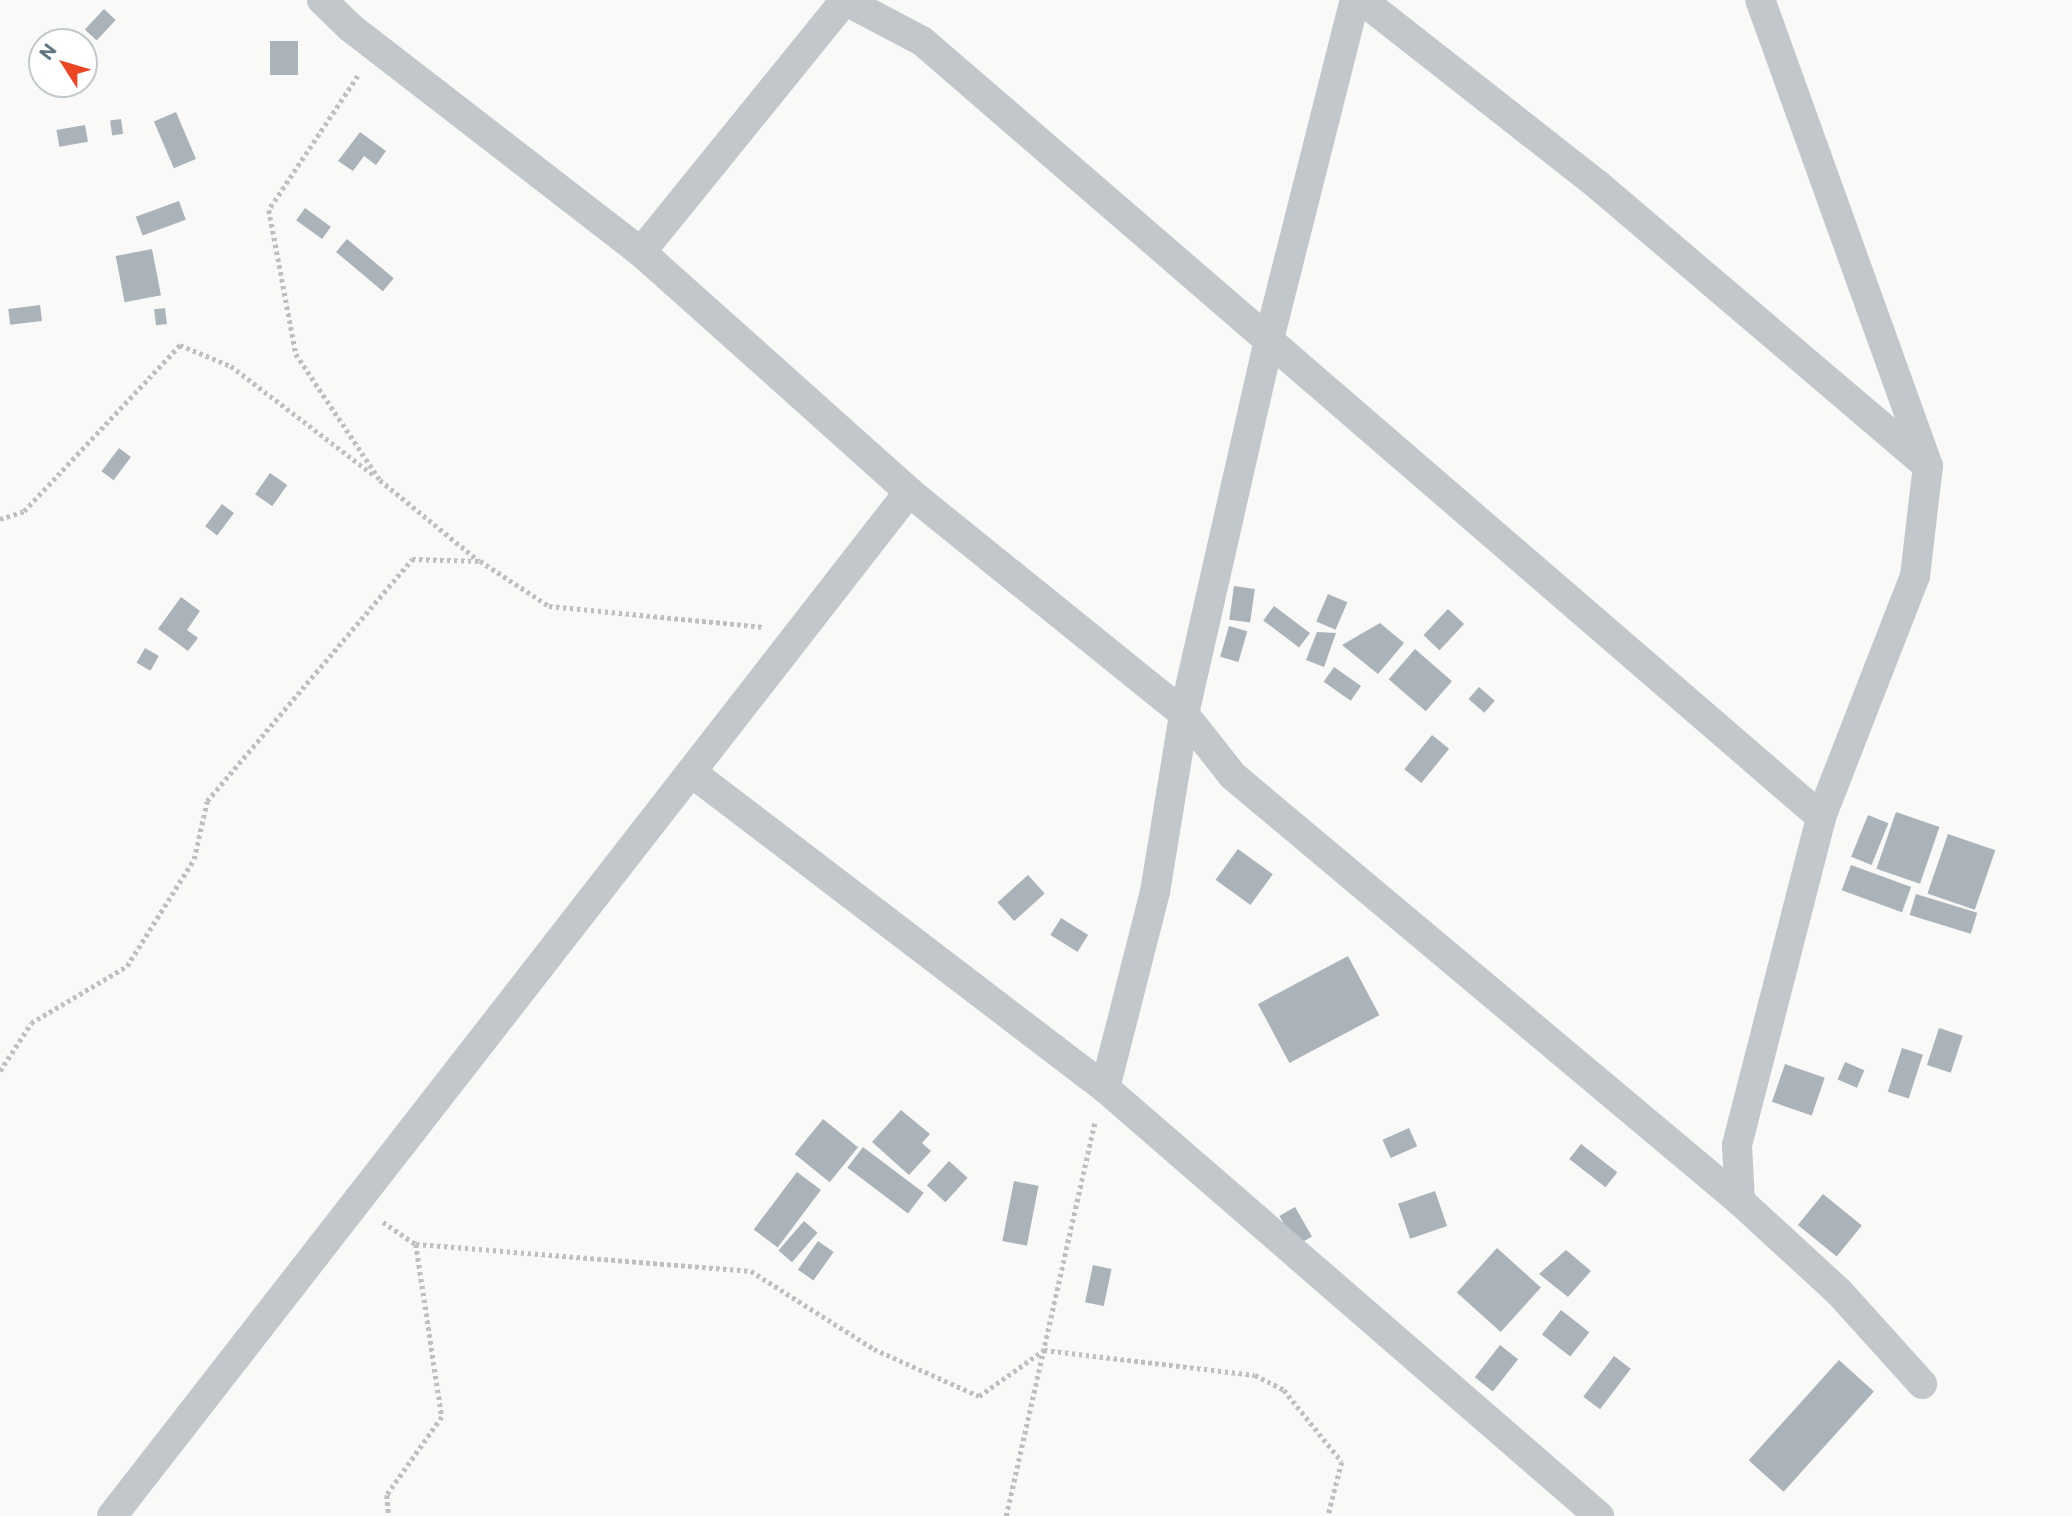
<!DOCTYPE html>
<style>
body{margin:0}
#map{position:relative;width:2072px;height:1516px;overflow:hidden;background:#f9f9f7;font-family:Commissioner,sans-serif}
div>[style]{position:absolute}
.building>*{inset:0;background:#a9b3b9;transform-origin:0 0}
.path>*{height:4.5px;margin-top:-2.25px;transform-origin:0;background:repeating-linear-gradient(90deg,#bcc0c2 0 3.5px,transparent 0 7px)}
.minor>*{height:30px;margin:-15px;padding:0 15px;transform-origin:15px;border-radius:15px;background:#c2c7cb}
span{translate:-50% -50%;white-space:nowrap;text-align:center;line-height:1.15;-webkit-text-stroke:7px #fff;paint-order:stroke}
.north{position:absolute;left:28px;top:28px;width:70px;height:70px;box-sizing:border-box;background:#fff;border:2px solid #c1c9cd;border-radius:50%;rotate:307deg;font-size:19px;font-weight:700;line-height:28px;text-align:center;color:#637783}
.north::after{content:'';display:block;margin:auto;width:24px;height:32px;background:#ec4625;clip-path:polygon(50% 0,100% 100%,50% 72%,0 100%)}
</style>
<div id="map">
<div class="building">
<i style="left:104px;top:9px;width:16px;height:28px;rotate:43deg"></i>
<i style="left:270px;top:41px;width:28px;height:34px"></i>
<i style="left:176px;top:112px;width:51px;height:24px;rotate:67deg"></i>
<i style="left:121px;top:119px;width:15px;height:11px;rotate:82deg"></i>
<i style="left:85px;top:125px;width:17px;height:29px;rotate:80deg"></i>
<i style="clip-path:polygon(360px 132px,386px 151px,376px 165px,364px 156px,353px 171px,338px 161px)"></i>
<i style="left:179px;top:201px;width:20px;height:46px;rotate:70deg"></i>
<i style="left:305px;top:208px;width:32px;height:15px;rotate:36deg"></i>
<i style="left:347px;top:239px;width:61px;height:17px;rotate:40deg"></i>
<i style="left:152px;top:249px;width:47px;height:37px;rotate:79deg"></i>
<i style="left:40px;top:305px;width:16px;height:32px;rotate:83deg"></i>
<i style="left:165px;top:308px;width:16px;height:11px;rotate:83deg"></i>
<i style="left:119px;top:448px;width:15px;height:29px;rotate:37deg"></i>
<i style="left:270px;top:473px;width:21px;height:26px;rotate:35deg"></i>
<i style="left:222px;top:504px;width:15px;height:28px;rotate:37deg"></i>
<i style="left:1234px;top:586px;width:21px;height:34px;rotate:8deg"></i>
<i style="left:1328px;top:594px;width:21px;height:30px;rotate:23deg"></i>
<i style="clip-path:polygon(181px 597px,200px 611px,187px 630px,198px 638px,188px 651px,158px 629px)"></i>
<i style="left:1274px;top:606px;width:45px;height:18px;rotate:37deg"></i>
<i style="left:1448px;top:609px;width:22px;height:36px;rotate:43deg"></i>
<i style="clip-path:polygon(1380px 623px,1404px 643px,1378px 674px,1342px 645px)"></i>
<i style="left:1229px;top:626px;width:19px;height:32px;rotate:16deg"></i>
<i style="clip-path:polygon(1317px 632px,1336px 633px,1324px 667px,1306px 660px)"></i>
<i style="left:145px;top:648px;width:16px;height:17px;rotate:30deg"></i>
<i style="left:1415px;top:649px;width:49px;height:40px;rotate:41deg"></i>
<i style="left:1334px;top:667px;width:33px;height:18px;rotate:35deg"></i>
<i style="left:1479px;top:687px;width:21px;height:16px;rotate:41deg"></i>
<i style="left:1432px;top:735px;width:22px;height:44px;rotate:39deg"></i>
<i style="left:1896px;top:812px;width:46px;height:60px;rotate:19deg"></i>
<i style="left:1868px;top:815px;width:22px;height:45px;rotate:22deg"></i>
<i style="left:1948px;top:834px;width:50px;height:63px;rotate:19deg"></i>
<i style="left:1238px;top:849px;width:43px;height:38px;rotate:36deg"></i>
<i style="left:1851px;top:865px;width:64px;height:27px;rotate:20deg"></i>
<i style="left:1028px;top:875px;width:25px;height:41px;rotate:48deg"></i>
<i style="left:1916px;top:894px;width:64px;height:22px;rotate:17deg"></i>
<i style="left:1061px;top:918px;width:32px;height:20px;rotate:32deg"></i>
<i style="left:1348px;top:956px;width:67px;height:102px;rotate:62deg"></i>
<i style="left:1939px;top:1028px;width:25px;height:39px;rotate:18deg"></i>
<i style="left:1902px;top:1048px;width:22px;height:46px;rotate:18deg"></i>
<i style="left:1845px;top:1062px;width:21px;height:19px;rotate:23deg"></i>
<i style="left:1785px;top:1064px;width:42px;height:40px;rotate:19deg"></i>
<i style="clip-path:polygon(901px 1110px,930px 1134px,922px 1143px,931px 1151px,909px 1175px,872px 1142px)"></i>
<i style="left:823px;top:1119px;width:45px;height:45px;rotate:39deg"></i>
<i style="left:1409px;top:1128px;width:20px;height:29px;rotate:66deg"></i>
<i style="left:1581px;top:1144px;width:46px;height:19px;rotate:38deg"></i>
<i style="left:863px;top:1147px;width:76px;height:26px;rotate:37deg"></i>
<i style="left:949px;top:1161px;width:25px;height:33px;rotate:42deg"></i>
<i style="left:797px;top:1172px;width:30px;height:72px;rotate:37deg"></i>
<i style="left:1014px;top:1181px;width:25px;height:61px;rotate:11deg"></i>
<i style="left:1435px;top:1191px;width:37px;height:39px;rotate:71deg"></i>
<i style="left:1823px;top:1194px;width:50px;height:40px;rotate:39deg"></i>
<i style="left:1295px;top:1207px;width:34px;height:18px;rotate:60deg"></i>
<i style="left:804px;top:1221px;width:18px;height:39px;rotate:41deg"></i>
<i style="left:818px;top:1241px;width:19px;height:35px;rotate:35deg"></i>
<i style="left:1497px;top:1248px;width:59px;height:60px;rotate:42deg"></i>
<i style="clip-path:polygon(1566px 1250px,1591px 1271px,1568px 1297px,1539px 1274px)"></i>
<i style="left:1093px;top:1265px;width:19px;height:38px;rotate:12deg"></i>
<i style="left:1561px;top:1310px;width:36px;height:31px;rotate:38deg"></i>
<i style="left:1500px;top:1345px;width:23px;height:41px;rotate:38deg"></i>
<i style="left:1614px;top:1356px;width:21px;height:51px;rotate:37deg"></i>
<i style="left:1839px;top:1360px;width:47px;height:135px;rotate:42deg"></i>
</div>
<div class="path">
<i style="left:358px;top:76px;width:161px;rotate:123.6deg"></i>
<i style="left:269px;top:210px;width:147px;rotate:79.4deg"></i>
<i style="left:296px;top:354px;width:151px;rotate:56.3deg"></i>
<i style="left:380px;top:480px;width:128px;rotate:39.3deg"></i>
<i style="left:0;top:519px;width:25px;rotate:-18deg"></i>
<i style="left:24px;top:511px;width:228px;rotate:-46.8deg"></i>
<i style="left:180px;top:345px;width:55px;rotate:22.4deg"></i>
<i style="left:231px;top:366px;width:181px;rotate:37.4deg"></i>
<i style="left:0;top:1071px;width:57px;rotate:-57.1deg"></i>
<i style="left:31px;top:1023px;width:112px;rotate:-30.7deg"></i>
<i style="left:127px;top:966px;width:126px;rotate:-57.9deg"></i>
<i style="left:194px;top:859px;width:59px;rotate:-77.4deg"></i>
<i style="left:207px;top:801px;width:317px;rotate:-49.7deg"></i>
<i style="left:412px;top:559px;width:68px;rotate:1.7deg"></i>
<i style="left:480px;top:561px;width:82px;rotate:33.1deg"></i>
<i style="left:549px;top:606px;width:216px;rotate:5.6deg"></i>
<i style="left:383px;top:1222px;width:40px;rotate:34deg"></i>
<i style="left:416px;top:1244px;width:175px;rotate:81.5deg"></i>
<i style="left:442px;top:1417px;width:95px;rotate:125.2deg"></i>
<i style="left:387px;top:1495px;width:21px;rotate:85deg"></i>
<i style="left:416px;top:1244px;width:336px;rotate:4.6deg"></i>
<i style="left:751px;top:1271px;width:146px;rotate:32.4deg"></i>
<i style="left:874px;top:1349px;width:115px;rotate:24.1deg"></i>
<i style="left:979px;top:1396px;width:80px;rotate:-35.3deg"></i>
<i style="left:1044px;top:1350px;width:212px;rotate:6.8deg"></i>
<i style="left:1255px;top:1375px;width:33px;rotate:27deg"></i>
<i style="left:1284px;top:1390px;width:92px;rotate:51.1deg"></i>
<i style="left:1342px;top:1462px;width:56px;rotate:104.5deg"></i>
<i style="left:1006px;top:1516px;width:404px;rotate:-77.3deg"></i>
</div>
<div class="minor">
<i style="left:322px;top:0;width:40px;rotate:44deg"></i>
<i style="left:351px;top:28px;width:366px;rotate:37.7deg"></i>
<i style="left:641px;top:252px;width:360px;rotate:41.8deg"></i>
<i style="left:909px;top:492px;width:353px;rotate:38.9deg"></i>
<i style="left:1184px;top:714px;width:79px;rotate:51.7deg"></i>
<i style="left:1233px;top:776px;width:662px;rotate:39.97deg"></i>
<i style="left:1740px;top:1201px;width:134px;rotate:42.6deg"></i>
<i style="left:1839px;top:1292px;width:124px;rotate:47.9deg"></i>
<i style="left:844px;top:0;width:88px;rotate:27.7deg"></i>
<i style="left:922px;top:41px;width:1188px;rotate:40.8deg"></i>
<i style="left:1362px;top:0;width:301px;rotate:38.1deg"></i>
<i style="left:1599px;top:186px;width:432px;rotate:40.4deg"></i>
<i style="left:641px;top:252px;width:324px;rotate:-51deg"></i>
<i style="left:691px;top:772px;width:521px;rotate:37.35deg"></i>
<i style="left:1105px;top:1088px;width:654px;rotate:40.91deg"></i>
<i style="left:1105px;top:1088px;width:202px;rotate:-75.7deg"></i>
<i style="left:1155px;top:892px;width:180px;rotate:-80.7deg"></i>
<i style="left:1184px;top:714px;width:385px;rotate:-77.2deg"></i>
<i style="left:1269px;top:339px;width:350px;rotate:-75.8deg"></i>
<i style="left:1740px;top:1201px;width:56px;rotate:-93.1deg"></i>
<i style="left:1737px;top:1145px;width:339px;rotate:-75.6deg"></i>
<i style="left:1821px;top:817px;width:259px;rotate:-68.7deg"></i>
<i style="left:1915px;top:576px;width:111px;rotate:-83.3deg"></i>
<i style="left:1928px;top:466px;width:495px;rotate:-109.8deg"></i>
<i style="left:112px;top:1516px;width:1298px;rotate:-52.11deg"></i>
</div>
<div class="north">N</div>
</div>
